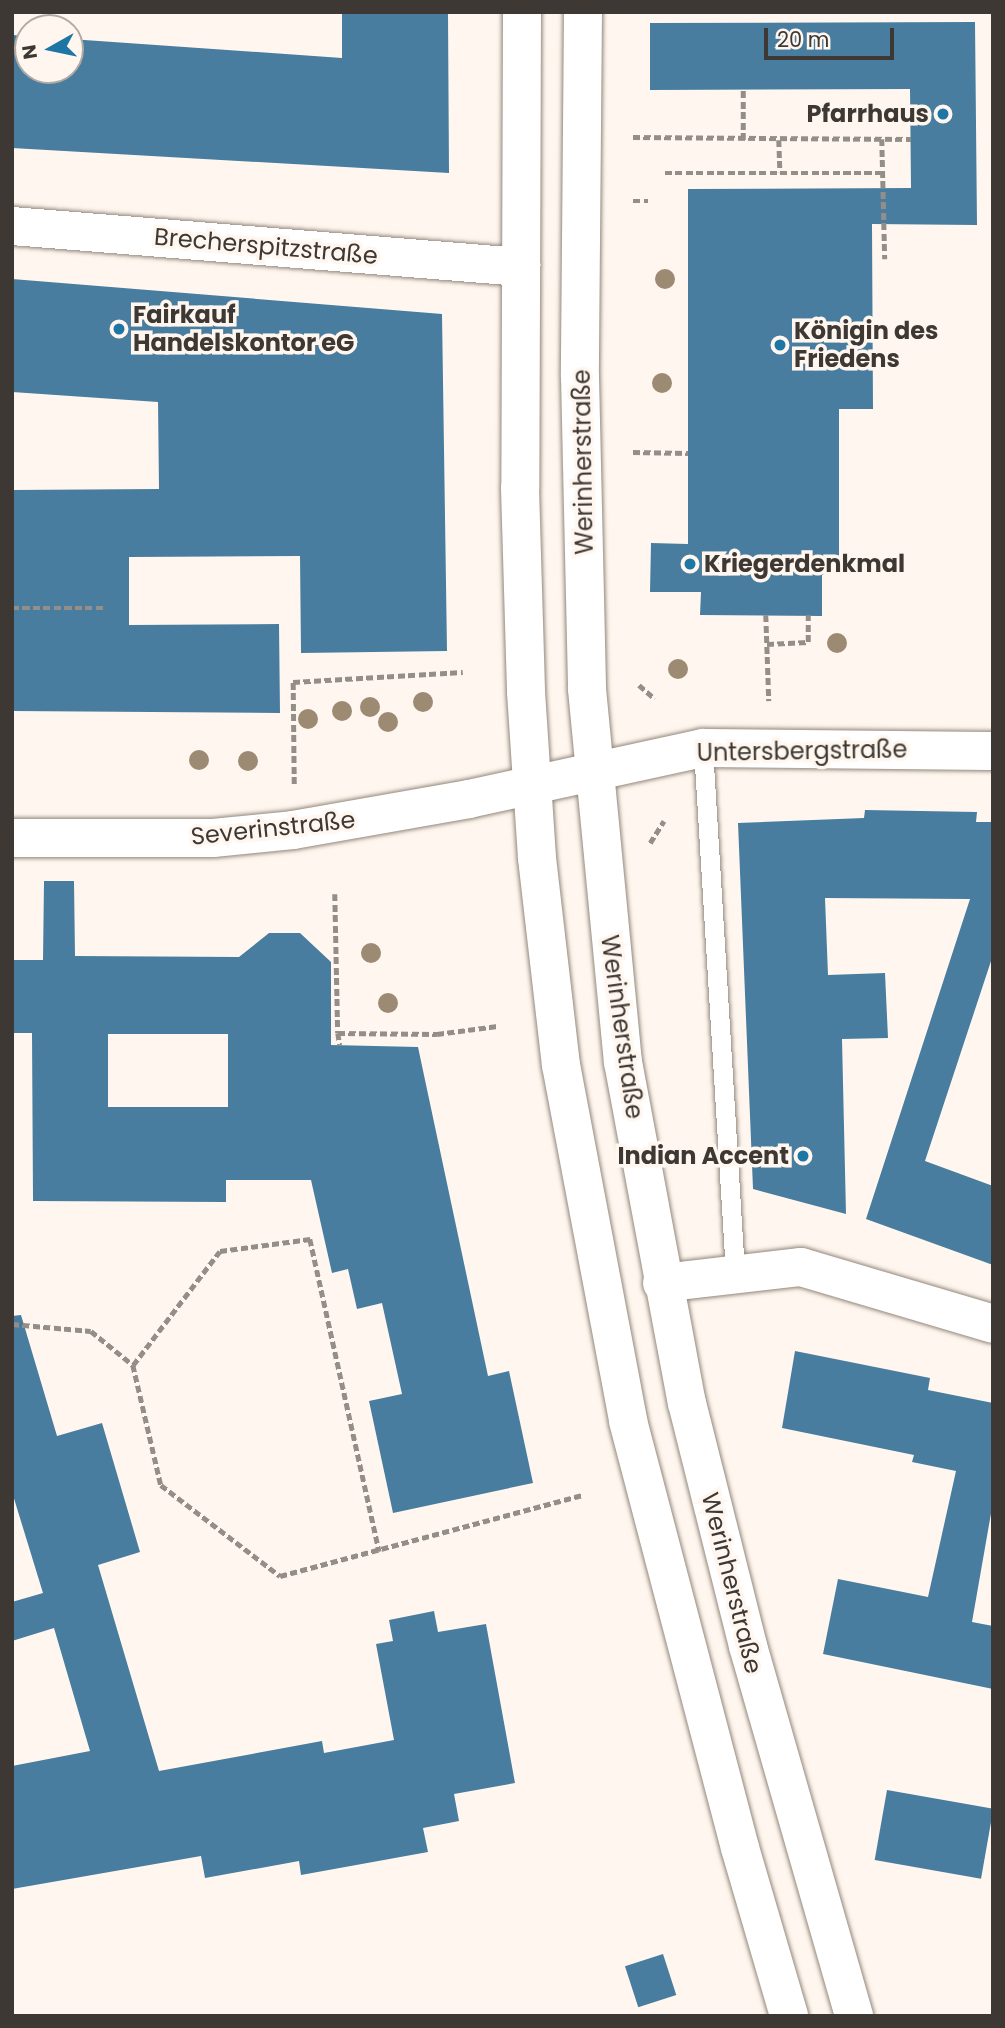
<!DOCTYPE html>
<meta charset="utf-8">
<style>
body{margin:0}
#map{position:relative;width:1005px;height:2028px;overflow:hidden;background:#fff7ef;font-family:Poppins,sans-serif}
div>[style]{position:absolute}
.building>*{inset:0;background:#487d9f;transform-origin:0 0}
.path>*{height:4.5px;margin-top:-2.25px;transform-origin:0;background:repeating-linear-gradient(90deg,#948e88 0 7px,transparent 0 10.5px)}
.roads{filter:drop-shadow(0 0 2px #93877c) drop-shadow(0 0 2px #93877c)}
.lane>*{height:19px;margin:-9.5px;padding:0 9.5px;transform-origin:9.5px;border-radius:9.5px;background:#fff}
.street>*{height:38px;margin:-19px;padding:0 19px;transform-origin:19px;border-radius:19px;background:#fff}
.secondary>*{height:38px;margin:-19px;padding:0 19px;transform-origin:19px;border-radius:19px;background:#fff}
.trees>*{width:20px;height:20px;margin:-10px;border-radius:50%;background:#9d8a72}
.dots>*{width:19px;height:19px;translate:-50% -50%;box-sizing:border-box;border:4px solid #fff7ef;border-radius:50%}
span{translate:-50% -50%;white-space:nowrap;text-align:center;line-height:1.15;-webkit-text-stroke:7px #fff7ef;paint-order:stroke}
.poi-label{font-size:24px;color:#3d3833;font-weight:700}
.right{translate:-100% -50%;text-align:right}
.left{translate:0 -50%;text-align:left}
.street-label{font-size:24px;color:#3d3833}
.frame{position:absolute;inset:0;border:14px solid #3d3833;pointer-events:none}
.north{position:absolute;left:14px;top:14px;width:70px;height:70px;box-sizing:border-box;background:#fff7ef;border:2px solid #b1aba4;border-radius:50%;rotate:261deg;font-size:19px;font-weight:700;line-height:28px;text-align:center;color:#3d3833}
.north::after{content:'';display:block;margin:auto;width:24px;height:32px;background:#1e76a5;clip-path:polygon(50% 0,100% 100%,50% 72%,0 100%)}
.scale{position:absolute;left:764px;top:28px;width:130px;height:32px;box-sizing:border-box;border:4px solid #3d3833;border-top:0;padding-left:9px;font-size:21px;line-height:24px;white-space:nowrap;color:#3d3833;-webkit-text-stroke:5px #fff7ef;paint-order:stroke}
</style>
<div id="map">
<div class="building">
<i style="clip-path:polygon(342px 12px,448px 12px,449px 173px,12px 148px,12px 35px,28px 36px,28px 70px,70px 70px,70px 39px,342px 58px)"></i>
<i style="clip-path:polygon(975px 22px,977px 225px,872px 224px,873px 409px,839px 409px,839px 575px,822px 575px,822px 616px,700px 615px,701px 592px,650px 592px,651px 543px,688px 544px,688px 189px,911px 188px,910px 89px,650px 90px,650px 23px)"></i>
<i style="clip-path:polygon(12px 279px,442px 314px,447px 651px,301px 653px,300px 556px,129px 557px,129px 625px,279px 624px,280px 713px,12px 711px,12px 490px,159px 489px,158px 402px,12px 392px)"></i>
<i style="clip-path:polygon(865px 810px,977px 812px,976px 822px,993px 822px,993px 955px,925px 1161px,993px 1186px,993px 1265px,866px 1219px,970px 899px,825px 898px,828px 975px,885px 973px,888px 1038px,842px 1039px,846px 1214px,753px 1189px,738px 823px,864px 818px)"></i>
<i style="clip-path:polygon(evenodd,44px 881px,74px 881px,75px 956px,239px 957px,269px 933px,300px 933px,331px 962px,331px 1045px,418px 1047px,488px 1376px,509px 1371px,533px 1483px,393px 1513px,369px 1401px,402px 1394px,382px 1303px,357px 1309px,348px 1269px,332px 1273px,311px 1180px,226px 1180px,226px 1202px,33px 1201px,32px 1033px,12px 1033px,12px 960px,43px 960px,44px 881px,108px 1034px,228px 1034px,228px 1107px,108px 1107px,108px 1034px)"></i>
<i style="clip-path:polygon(21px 1315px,57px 1436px,102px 1423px,140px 1552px,98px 1565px,159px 1771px,322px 1741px,324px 1753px,394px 1740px,376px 1644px,393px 1641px,389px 1620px,434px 1611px,438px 1632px,486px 1624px,515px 1783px,454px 1794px,459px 1821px,423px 1828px,428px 1852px,301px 1875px,299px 1861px,205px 1878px,201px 1856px,12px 1889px,12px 1766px,90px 1751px,54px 1628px,12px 1641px,12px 1602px,43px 1593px,12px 1492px,12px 1316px)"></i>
<i style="clip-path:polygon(795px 1351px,930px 1378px,928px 1390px,993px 1403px,993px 1502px,972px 1622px,993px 1626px,993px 1689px,823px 1654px,838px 1579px,928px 1597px,956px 1471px,912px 1462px,914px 1455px,782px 1428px)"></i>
<i style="left:887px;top:1790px;width:108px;height:71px;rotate:10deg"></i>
<i style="left:663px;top:1954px;width:43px;height:40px;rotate:72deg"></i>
</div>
<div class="path">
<i style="left:633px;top:137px;width:278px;rotate:0.4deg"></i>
<i style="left:882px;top:139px;width:120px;rotate:88.6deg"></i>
<i style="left:743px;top:140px;width:50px;rotate:-90deg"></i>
<i style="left:779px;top:140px;width:32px;rotate:88deg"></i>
<i style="left:665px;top:173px;width:218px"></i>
<i style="left:633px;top:201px;width:15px"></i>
<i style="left:633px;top:452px;width:55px;rotate:1deg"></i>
<i style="left:12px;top:608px;width:93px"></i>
<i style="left:766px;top:615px;width:86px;rotate:88deg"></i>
<i style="left:767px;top:644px;width:41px;rotate:-2.8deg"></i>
<i style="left:808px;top:642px;width:27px;rotate:-90deg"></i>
<i style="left:639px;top:685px;width:21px;rotate:41deg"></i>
<i style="left:294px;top:784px;width:102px;rotate:-90.6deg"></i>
<i style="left:293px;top:682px;width:170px;rotate:-3.4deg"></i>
<i style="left:650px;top:843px;width:26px;rotate:-58deg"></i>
<i style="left:335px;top:894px;width:139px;rotate:88.8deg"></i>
<i style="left:338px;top:1033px;width:99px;rotate:0.6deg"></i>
<i style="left:437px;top:1034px;width:61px;rotate:-7.6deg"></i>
<i style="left:338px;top:1033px;width:12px;rotate:81deg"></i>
<i style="left:12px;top:1324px;width:79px;rotate:5.1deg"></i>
<i style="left:91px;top:1331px;width:54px;rotate:39deg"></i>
<i style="left:133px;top:1365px;width:143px;rotate:-52.7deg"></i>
<i style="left:220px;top:1251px;width:91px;rotate:-7.6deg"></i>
<i style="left:310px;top:1239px;width:320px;rotate:77.5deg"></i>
<i style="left:133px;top:1365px;width:123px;rotate:76.9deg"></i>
<i style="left:161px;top:1485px;width:150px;rotate:37.4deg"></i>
<i style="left:280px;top:1576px;width:313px;rotate:-15deg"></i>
</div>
<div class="roads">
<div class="lane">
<i style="left:703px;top:748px;width:526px;rotate:86.51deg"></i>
</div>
<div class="street">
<i style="left:12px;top:226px;width:511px;rotate:4.61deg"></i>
<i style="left:12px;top:838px;width:201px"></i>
<i style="left:213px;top:838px;width:80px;rotate:-5.7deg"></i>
<i style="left:293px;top:830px;width:179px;rotate:-10deg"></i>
<i style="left:469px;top:799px;width:239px;rotate:-12.3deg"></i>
<i style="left:703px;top:748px;width:290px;rotate:0.6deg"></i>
<i style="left:662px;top:1283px;width:140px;rotate:-6.6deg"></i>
<i style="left:801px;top:1267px;width:200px;rotate:16.5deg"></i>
</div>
<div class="secondary">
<i style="left:522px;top:12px;width:476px;rotate:90.2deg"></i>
<i style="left:520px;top:488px;width:204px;rotate:88.3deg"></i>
<i style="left:526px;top:692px;width:166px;rotate:86.2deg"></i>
<i style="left:537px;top:858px;width:208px;rotate:83.4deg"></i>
<i style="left:561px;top:1065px;width:362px;rotate:79.3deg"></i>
<i style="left:628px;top:1421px;width:441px;rotate:75.3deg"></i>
<i style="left:740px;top:1848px;width:175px;rotate:73.7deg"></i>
<i style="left:583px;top:12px;width:365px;rotate:90.5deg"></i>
<i style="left:580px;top:377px;width:312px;rotate:88.7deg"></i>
<i style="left:587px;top:689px;width:375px;rotate:84.5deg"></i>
<i style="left:623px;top:1062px;width:347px;rotate:79.4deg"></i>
<i style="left:687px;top:1403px;width:251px;rotate:75.9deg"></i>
<i style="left:748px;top:1646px;width:385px;rotate:74deg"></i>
</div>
</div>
<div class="trees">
<i style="left:665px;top:279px"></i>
<i style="left:662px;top:383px"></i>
<i style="left:837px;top:643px"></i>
<i style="left:678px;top:669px"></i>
<i style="left:423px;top:702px"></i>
<i style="left:370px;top:707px"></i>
<i style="left:342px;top:711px"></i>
<i style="left:308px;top:719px"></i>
<i style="left:388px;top:722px"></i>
<i style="left:199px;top:760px"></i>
<i style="left:248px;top:761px"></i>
<i style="left:371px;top:953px"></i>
<i style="left:388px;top:1003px"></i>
</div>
<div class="dots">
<i style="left:943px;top:114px;background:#1e76a5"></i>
<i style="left:119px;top:329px;background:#1e76a5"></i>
<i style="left:780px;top:345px;background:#1e76a5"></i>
<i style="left:690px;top:564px;background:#1e76a5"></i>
<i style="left:803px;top:1156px;background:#1e76a5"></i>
</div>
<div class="poi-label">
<span class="right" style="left:929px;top:114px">Pfarrhaus</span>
<span class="left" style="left:133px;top:329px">Fairkauf<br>Handelskontor eG</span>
<span class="left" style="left:794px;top:345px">Königin des<br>Friedens</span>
<span class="left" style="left:704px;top:564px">Kriegerdenkmal</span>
<span class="right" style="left:789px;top:1156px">Indian Accent</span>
</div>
<div class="street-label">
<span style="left:266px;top:246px;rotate:5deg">Brecherspitzstraße</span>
<span style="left:583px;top:462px;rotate:-91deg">Werinherstraße</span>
<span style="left:802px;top:751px;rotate:-1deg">Untersbergstraße</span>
<span style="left:273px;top:828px;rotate:-6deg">Severinstraße</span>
<span style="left:622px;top:1027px;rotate:82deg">Werinherstraße</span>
<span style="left:732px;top:1583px;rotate:76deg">Werinherstraße</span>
</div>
<div class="frame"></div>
<div class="north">N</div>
<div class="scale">20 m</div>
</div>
